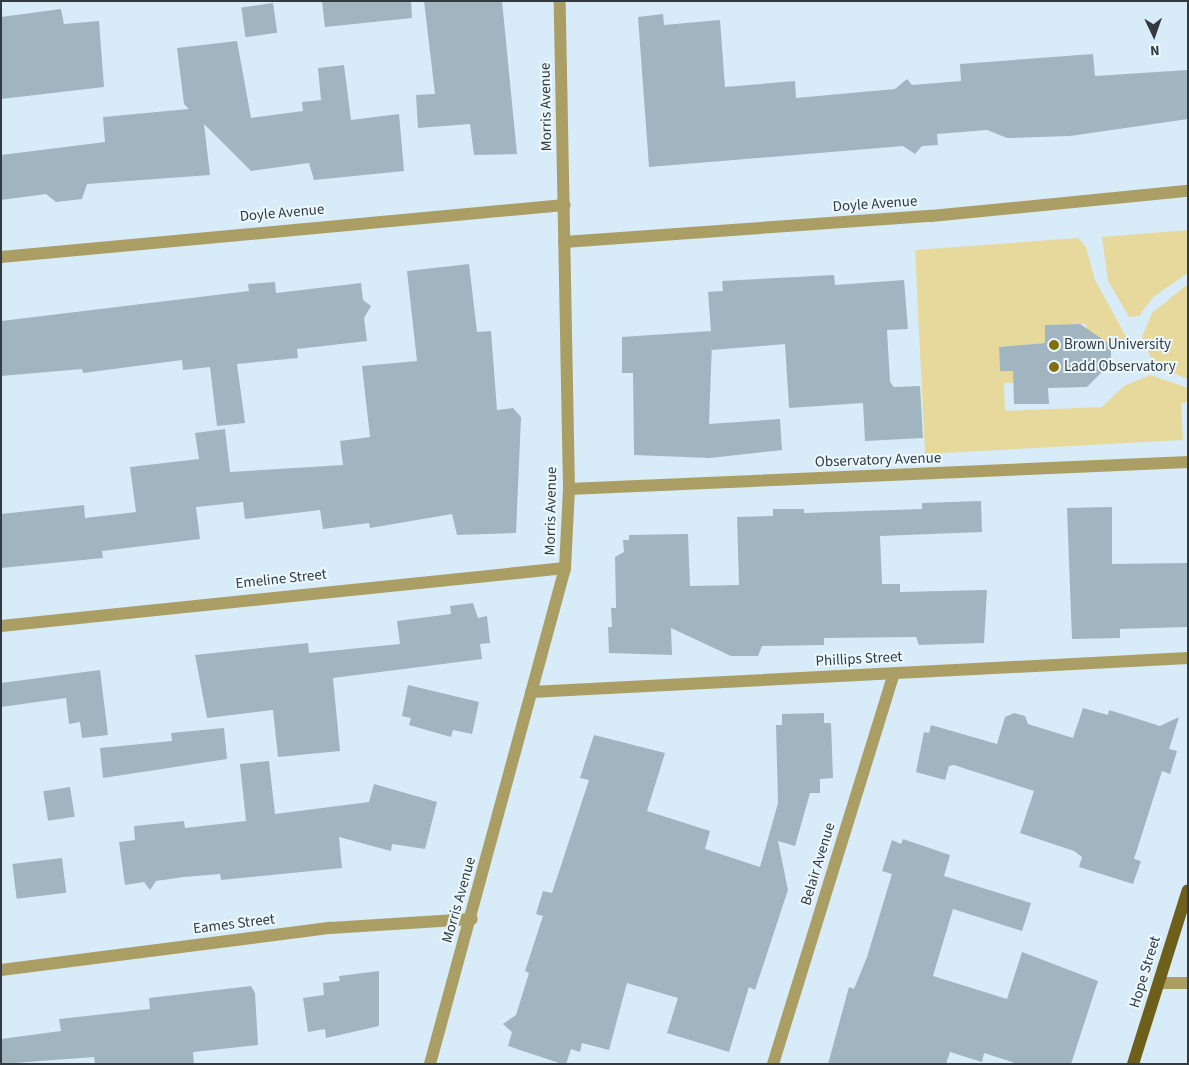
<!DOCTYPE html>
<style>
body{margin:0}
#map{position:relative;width:1189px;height:1065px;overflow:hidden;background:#d7ecf8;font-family:"Source Sans 3",sans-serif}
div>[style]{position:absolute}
.green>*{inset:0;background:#e7d99b}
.building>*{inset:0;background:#a1b5c0;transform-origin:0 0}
.minor>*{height:12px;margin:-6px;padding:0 6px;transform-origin:6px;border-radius:6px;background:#ab9e65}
.major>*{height:12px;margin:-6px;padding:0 6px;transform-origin:6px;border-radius:6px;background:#6e601b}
.dots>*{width:14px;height:14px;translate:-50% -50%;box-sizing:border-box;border:2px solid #ebf8ff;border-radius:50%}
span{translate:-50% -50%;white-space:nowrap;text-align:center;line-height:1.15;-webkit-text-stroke:4px #ebf8ff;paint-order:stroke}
.street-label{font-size:15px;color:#333b40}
.poi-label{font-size:15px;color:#333b40}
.left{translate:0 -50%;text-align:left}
.frame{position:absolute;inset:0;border:2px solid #333b40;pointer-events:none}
.north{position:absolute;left:1129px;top:10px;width:50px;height:50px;-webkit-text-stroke:4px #ebf8ff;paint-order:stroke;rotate:177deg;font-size:14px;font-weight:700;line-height:20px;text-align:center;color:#333b40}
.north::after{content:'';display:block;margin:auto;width:18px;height:22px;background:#333b40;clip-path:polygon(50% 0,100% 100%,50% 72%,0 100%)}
</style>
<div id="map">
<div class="green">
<i style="clip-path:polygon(1188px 230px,1188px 273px,1153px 297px,1139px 316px,1129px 317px,1108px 281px,1102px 237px)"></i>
<i style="clip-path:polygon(1078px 238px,1086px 247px,1095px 280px,1130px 344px,1111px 345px,1086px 335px,1086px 324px,1046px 325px,1045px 343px,999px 347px,1000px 371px,1013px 371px,1013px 383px,1004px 383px,1005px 411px,1102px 407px,1124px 386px,1150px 375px,1188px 388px,1188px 402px,1181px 403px,1183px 440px,925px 454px,915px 250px)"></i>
<i style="clip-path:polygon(1188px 284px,1188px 379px,1154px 366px,1142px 337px,1152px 313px)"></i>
</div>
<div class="building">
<i style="clip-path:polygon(322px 1px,411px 1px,412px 18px,325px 27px)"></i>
<i style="clip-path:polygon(424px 1px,502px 1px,517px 154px,474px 155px,470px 124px,418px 128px,416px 95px,435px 94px)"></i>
<i style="left:273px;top:3px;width:30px;height:32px;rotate:82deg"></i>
<i style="clip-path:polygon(61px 9px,64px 24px,99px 21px,104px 87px,1px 99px,1px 17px)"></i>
<i style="clip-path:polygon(663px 14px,664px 25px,720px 20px,725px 87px,795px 81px,796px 98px,895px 89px,907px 79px,912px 85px,961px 81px,960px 64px,1093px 54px,1095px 76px,1188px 70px,1188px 119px,1070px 136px,1007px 138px,987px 130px,937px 134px,938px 145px,922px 146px,915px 154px,903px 146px,649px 167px,638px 17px)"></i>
<i style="clip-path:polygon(237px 41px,251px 118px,303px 111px,302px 102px,321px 100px,318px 68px,344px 65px,351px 120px,399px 114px,404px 171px,314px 180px,309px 163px,251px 171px,204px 124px,210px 175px,87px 184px,82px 199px,56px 202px,46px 194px,1px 200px,1px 155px,105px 142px,103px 117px,189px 109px,184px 104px,177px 48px)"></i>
<i style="clip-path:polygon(469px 264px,477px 332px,491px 331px,497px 410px,513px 408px,521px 417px,516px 533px,457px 535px,452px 514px,370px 528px,369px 523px,323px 529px,320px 510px,245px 519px,243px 502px,196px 507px,200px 539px,102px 551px,103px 558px,1px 568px,1px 514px,84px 505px,85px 518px,136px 512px,130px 467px,199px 459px,195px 433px,225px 429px,230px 472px,343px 465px,340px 441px,370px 437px,362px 366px,417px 361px,407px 271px)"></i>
<i style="clip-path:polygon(834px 275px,835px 285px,904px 280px,908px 329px,887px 330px,890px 382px,894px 387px,920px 386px,923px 438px,865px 441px,863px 403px,789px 408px,785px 344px,712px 350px,712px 343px,709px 424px,780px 419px,782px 450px,710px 458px,634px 455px,633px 373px,622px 373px,622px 337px,711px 331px,708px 292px,723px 291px,722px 281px)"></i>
<i style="clip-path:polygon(275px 282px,276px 293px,361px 283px,363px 300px,371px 306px,364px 318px,367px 341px,297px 349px,298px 358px,237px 364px,245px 423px,217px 426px,210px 367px,183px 370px,182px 360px,83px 373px,82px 369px,1px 376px,1px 321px,249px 291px,248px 284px)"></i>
<i style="clip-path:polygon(1080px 324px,1111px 345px,1111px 363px,1087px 387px,1048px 388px,1049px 404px,1014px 404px,1013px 371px,1000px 371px,999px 347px,1045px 343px,1045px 325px)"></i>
<i style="clip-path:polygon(981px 501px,982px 532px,880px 536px,882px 584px,900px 584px,900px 592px,987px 590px,984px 643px,919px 645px,916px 637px,824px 638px,824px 645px,762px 646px,758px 656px,731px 656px,671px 628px,672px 655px,609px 653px,608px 627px,612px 627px,611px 608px,616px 608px,615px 557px,624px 552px,623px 540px,629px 540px,629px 535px,688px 534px,690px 586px,739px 585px,737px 517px,773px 516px,773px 509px,804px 509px,804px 513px,922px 509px,922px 503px)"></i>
<i style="clip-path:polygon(1112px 507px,1112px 564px,1188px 563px,1188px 627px,1120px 629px,1120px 638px,1072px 639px,1067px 508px)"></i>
<i style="clip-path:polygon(473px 603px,478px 618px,487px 616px,490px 643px,480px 644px,482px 659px,333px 678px,340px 751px,278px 757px,273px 710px,207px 718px,195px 655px,308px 643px,309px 653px,400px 644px,397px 621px,451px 614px,450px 606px)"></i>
<i style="clip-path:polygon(100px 670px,108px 735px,82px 738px,80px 722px,69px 724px,66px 698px,1px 707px,1px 683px)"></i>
<i style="clip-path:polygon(408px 685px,479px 702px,472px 734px,453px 730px,451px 737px,409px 725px,411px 718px,402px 716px)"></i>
<i style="clip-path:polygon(1083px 708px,1108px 715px,1109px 710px,1160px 726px,1179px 717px,1169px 749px,1177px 751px,1170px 774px,1162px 771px,1134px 859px,1141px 861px,1133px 884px,1079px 867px,1082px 857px,1074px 851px,1020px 833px,1034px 791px,954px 765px,949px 766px,945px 780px,916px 772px,924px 732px,929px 733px,931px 725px,997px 744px,1005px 717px,1014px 713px,1025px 716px,1028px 724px,1073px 738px)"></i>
<i style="clip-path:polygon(824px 713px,824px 723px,831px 723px,833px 778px,820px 779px,820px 793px,810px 793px,795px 846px,778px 841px,788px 890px,755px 990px,749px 987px,729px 1052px,667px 1033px,678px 998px,627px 983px,609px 1050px,582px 1043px,580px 1052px,571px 1049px,566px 1064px,562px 1064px,508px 1046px,512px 1032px,503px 1024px,516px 1015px,529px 973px,525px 971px,543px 916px,536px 914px,543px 891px,552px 893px,589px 780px,580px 778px,594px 735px,665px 753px,647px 811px,710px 831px,705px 849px,760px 867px,778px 803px,776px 725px,782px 725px,782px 714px)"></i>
<i style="clip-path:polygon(224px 728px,227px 759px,103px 778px,100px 748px,172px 741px,171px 733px)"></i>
<i style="clip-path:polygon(269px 761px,275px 814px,369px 802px,374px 784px,437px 802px,425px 849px,392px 844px,391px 851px,339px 837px,342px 868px,221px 880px,220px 874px,184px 877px,156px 881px,150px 890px,144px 882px,125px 885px,119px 842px,135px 840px,134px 826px,184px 821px,185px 828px,246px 821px,240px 764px)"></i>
<i style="left:70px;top:787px;width:30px;height:27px;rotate:81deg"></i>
<i style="clip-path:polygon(903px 839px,950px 855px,944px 876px,1031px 903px,1022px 931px,953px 909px,933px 976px,1007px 999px,1022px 952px,1098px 981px,1071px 1064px,1018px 1064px,984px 1053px,982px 1062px,950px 1052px,946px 1064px,828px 1064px,849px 987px,854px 989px,867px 957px,892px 874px,882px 871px,892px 840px,901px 844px)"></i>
<i style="left:62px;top:858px;width:35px;height:50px;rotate:83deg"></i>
<i style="clip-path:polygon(379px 971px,379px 1026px,326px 1038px,325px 1029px,308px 1032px,303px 998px,324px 995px,323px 983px,340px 981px,339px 976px)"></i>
<i style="clip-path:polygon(251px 986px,255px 993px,258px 1045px,193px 1052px,194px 1064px,95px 1064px,94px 1057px,1px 1064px,1px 1039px,61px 1031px,59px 1019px,150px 1009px,149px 998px)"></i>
</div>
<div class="minor">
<i style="left:564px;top:242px;width:368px;rotate:-4.1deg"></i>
<i style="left:931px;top:216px;width:258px;rotate:-5.6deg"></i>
<i style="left:1px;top:257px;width:566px;rotate:-5.27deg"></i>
<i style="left:569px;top:489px;width:620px;rotate:-2.5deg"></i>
<i style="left:1px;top:626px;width:567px;rotate:-5.87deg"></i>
<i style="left:531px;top:692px;width:658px;rotate:-2.96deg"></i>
<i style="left:1px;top:970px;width:332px;rotate:-7.3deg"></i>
<i style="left:330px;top:928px;width:142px;rotate:-3.6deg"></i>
<i style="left:1159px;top:983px;width:29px"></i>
<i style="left:430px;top:1064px;width:514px;rotate:-74.77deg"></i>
<i style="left:565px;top:568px;width:79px;rotate:-87.1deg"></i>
<i style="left:569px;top:489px;width:488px;rotate:-91.1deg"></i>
<i style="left:773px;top:1064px;width:409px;rotate:-72.8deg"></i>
</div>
<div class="major">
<i style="left:1133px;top:1064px;width:182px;rotate:-72.5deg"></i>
</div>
<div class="dots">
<i style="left:1054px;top:345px;background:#82700f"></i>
<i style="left:1054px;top:367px;background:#82700f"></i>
</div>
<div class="street-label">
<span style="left:546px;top:107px;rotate:-91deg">Morris Avenue</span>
<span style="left:875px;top:204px;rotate:-4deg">Doyle Avenue</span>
<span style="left:282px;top:213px;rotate:-5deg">Doyle Avenue</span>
<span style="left:878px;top:460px;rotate:-2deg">Observatory Avenue</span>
<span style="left:551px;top:511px;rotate:-89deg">Morris Avenue</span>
<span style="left:281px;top:579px;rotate:-6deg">Emeline Street</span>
<span style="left:859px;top:659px;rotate:-3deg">Phillips Street</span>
<span style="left:818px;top:864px;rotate:-73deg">Belair Avenue</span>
<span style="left:459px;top:900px;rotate:-74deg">Morris Avenue</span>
<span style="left:234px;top:924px;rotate:-7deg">Eames Street</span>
<span style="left:1145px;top:972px;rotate:-73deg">Hope Street</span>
</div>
<div class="poi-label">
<span class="left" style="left:1064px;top:345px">Brown University</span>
<span class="left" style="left:1064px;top:367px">Ladd Observatory</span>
</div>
<div class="frame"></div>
<div class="north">N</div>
</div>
